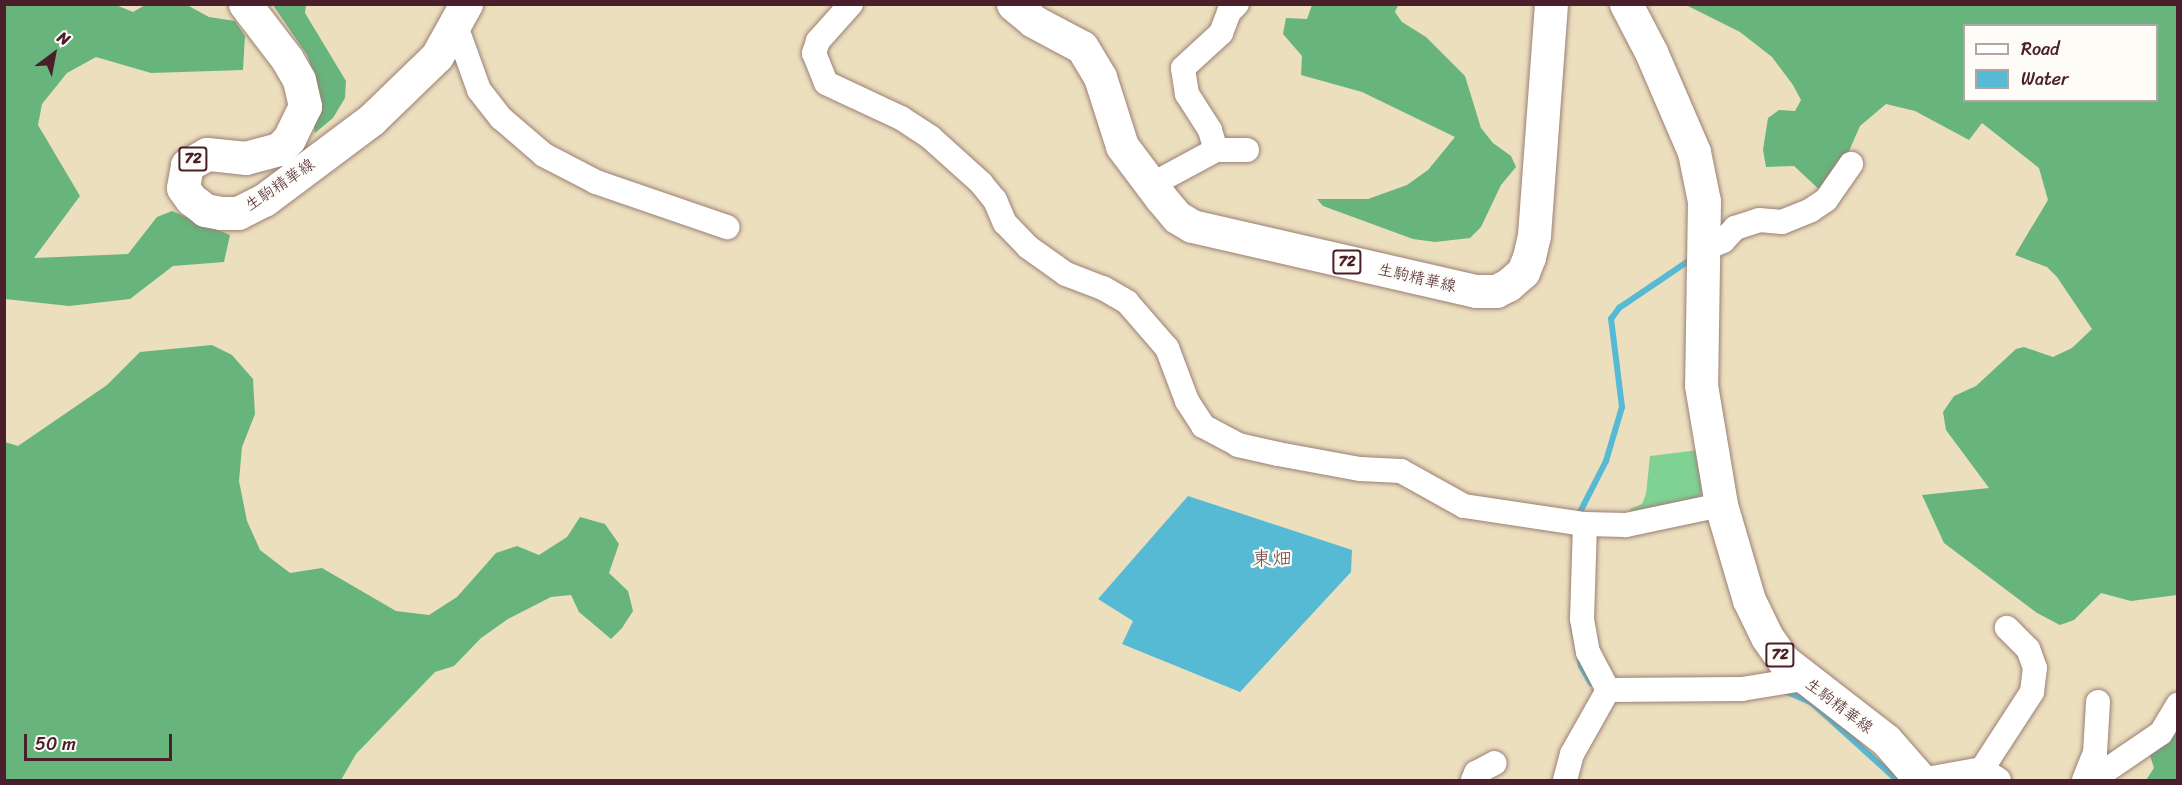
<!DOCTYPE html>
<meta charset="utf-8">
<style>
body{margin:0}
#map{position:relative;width:2182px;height:785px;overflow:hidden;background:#ecdfbe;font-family:Sriracha,"Klee One",sans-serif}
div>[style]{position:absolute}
.green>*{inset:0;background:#80d293}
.forest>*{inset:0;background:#68b47d}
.water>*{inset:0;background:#56bad4}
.stream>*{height:6px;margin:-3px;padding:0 3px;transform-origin:3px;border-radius:3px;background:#56bad4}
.roads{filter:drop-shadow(0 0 2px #9b7f74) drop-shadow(0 0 2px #9b7f74)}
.minor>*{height:24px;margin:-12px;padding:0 12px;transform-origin:12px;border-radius:12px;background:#fff}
.primary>*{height:33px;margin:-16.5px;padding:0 16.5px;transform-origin:16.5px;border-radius:16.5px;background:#fff}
span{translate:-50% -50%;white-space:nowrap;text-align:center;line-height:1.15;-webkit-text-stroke:4.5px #fdfcf7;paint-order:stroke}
.shield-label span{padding:2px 4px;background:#fdfcf7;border:2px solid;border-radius:4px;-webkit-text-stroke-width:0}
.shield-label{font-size:15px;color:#4a1f2b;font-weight:700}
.street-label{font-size:16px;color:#4a1f2b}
.quarter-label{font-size:20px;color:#744b46}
.frame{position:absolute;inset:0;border:6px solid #4a1f2b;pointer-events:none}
.legend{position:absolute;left:1963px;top:24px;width:195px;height:78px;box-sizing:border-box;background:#fdfcf7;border:2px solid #b5a4a5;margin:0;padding:8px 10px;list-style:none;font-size:18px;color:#4a1f2b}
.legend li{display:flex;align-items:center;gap:12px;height:30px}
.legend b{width:30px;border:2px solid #b5a4a5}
.north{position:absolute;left:24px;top:24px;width:60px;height:60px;-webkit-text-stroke:4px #fdfcf7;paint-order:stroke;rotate:32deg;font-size:16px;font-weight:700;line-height:24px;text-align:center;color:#4a1f2b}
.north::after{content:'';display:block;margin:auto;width:21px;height:27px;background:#4a1f2b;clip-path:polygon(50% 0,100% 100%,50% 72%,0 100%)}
.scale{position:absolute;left:24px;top:734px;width:148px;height:27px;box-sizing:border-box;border:3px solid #4a1f2b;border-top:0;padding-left:8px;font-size:18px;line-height:21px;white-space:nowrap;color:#4a1f2b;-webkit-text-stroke:4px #fdfcf7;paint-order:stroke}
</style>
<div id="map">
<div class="green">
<i style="clip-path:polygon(1699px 450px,1702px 491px,1695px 505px,1632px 518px,1630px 509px,1642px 504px,1646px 494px,1650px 456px)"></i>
</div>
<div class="forest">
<i style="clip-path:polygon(5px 5px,116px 5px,133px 12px,145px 5px,187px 5px,209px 17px,235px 21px,245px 36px,243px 70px,151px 73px,96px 57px,67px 73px,42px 104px,38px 125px,80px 196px,34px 258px,128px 254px,157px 217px,172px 211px,230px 235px,224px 262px,173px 266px,130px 299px,69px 306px,5px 299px)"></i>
<i style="clip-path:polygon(273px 5px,306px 5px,305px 13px,346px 81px,345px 98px,333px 118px,315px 133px,312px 118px,318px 84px,307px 55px)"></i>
<i style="clip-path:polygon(1312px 5px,1398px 5px,1395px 12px,1402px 22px,1426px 37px,1465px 76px,1481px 128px,1493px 143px,1511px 156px,1516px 167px,1501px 185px,1481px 227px,1470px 238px,1435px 242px,1413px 239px,1323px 206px,1317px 199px,1368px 199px,1407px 185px,1428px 170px,1455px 137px,1362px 92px,1301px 75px,1302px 56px,1283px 34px,1286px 18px,1307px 19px)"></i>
<i style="clip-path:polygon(evenodd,1686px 5px,2177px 5px,2177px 595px,2131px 601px,2101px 593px,2074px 620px,2060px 625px,2037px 613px,1944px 543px,1922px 495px,1989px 488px,1946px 430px,1943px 412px,1954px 396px,1976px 386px,2016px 349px,2024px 347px,2053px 357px,2072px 348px,2092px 329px,2057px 277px,2047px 267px,2015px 255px,2048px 200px,2039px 168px,1982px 123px,1969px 140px,1915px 111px,1886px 104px,1860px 126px,1842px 167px,1824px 194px,1794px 166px,1766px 167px,1763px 150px,1768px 118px,1779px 110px,1795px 111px,1801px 100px,1793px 85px,1772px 57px,1740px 32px,1686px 5px,1964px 26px,2156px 26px,2156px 100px,1964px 100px,1964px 26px)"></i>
<i style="clip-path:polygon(212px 345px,232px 355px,253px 379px,255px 414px,242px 447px,239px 481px,247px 521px,260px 550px,290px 573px,322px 568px,396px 611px,429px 615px,457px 597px,496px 553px,517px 546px,539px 555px,567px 537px,580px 517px,605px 524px,619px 544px,609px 573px,628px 591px,633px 611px,622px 628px,611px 639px,579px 612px,571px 595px,551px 597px,508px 619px,481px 638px,454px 666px,435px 672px,356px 754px,341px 780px,5px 780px,5px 442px,18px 446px,107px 385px,140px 352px)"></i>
<i style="clip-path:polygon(2177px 692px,2177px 780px,2146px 780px,2154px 768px,2146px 743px)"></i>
</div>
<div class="water">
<i style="clip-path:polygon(1188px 496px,1352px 550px,1351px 572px,1240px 692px,1122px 644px,1133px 621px,1098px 599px)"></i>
</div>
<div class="stream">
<i style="left:1578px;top:516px;width:62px;rotate:-63deg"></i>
<i style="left:1606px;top:461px;width:56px;rotate:-73.5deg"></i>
<i style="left:1622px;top:407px;width:89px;rotate:-97.1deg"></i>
<i style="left:1611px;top:319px;width:14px;rotate:-54deg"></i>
<i style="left:1619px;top:308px;width:86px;rotate:-34.1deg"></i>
<i style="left:1573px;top:626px;width:41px;rotate:78.7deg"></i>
<i style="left:1581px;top:666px;width:20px;rotate:60deg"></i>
<i style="left:1787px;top:692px;width:26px;rotate:23deg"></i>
<i style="left:1811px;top:702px;width:116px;rotate:42.2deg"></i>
</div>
<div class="roads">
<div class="minor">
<i style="left:851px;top:4px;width:50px;rotate:131.7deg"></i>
<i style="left:818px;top:41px;width:13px;rotate:108deg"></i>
<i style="left:814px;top:53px;width:32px;rotate:68deg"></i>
<i style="left:826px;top:83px;width:83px;rotate:25deg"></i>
<i style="left:901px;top:118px;width:35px;rotate:33deg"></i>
<i style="left:930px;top:137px;width:69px;rotate:42deg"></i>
<i style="left:981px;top:183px;width:22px;rotate:51deg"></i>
<i style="left:995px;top:200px;width:25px;rotate:67deg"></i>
<i style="left:1005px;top:223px;width:33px;rotate:46deg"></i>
<i style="left:1028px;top:247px;width:47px;rotate:35.4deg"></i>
<i style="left:1066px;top:274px;width:40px;rotate:21deg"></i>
<i style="left:1103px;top:288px;width:28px;rotate:30deg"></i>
<i style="left:1127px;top:302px;width:61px;rotate:49deg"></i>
<i style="left:1167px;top:348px;width:57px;rotate:69.3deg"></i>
<i style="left:1187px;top:401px;width:30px;rotate:57deg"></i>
<i style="left:1203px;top:426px;width:40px;rotate:28deg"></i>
<i style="left:1238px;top:445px;width:41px;rotate:12.7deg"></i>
<i style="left:1278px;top:454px;width:83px;rotate:10.4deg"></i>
<i style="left:1360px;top:469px;width:41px;rotate:2.8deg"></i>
<i style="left:1401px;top:471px;width:72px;rotate:29.1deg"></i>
<i style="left:1464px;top:506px;width:122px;rotate:8.5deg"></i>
<i style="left:1585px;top:524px;width:95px;rotate:91.8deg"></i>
<i style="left:1582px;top:619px;width:34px;rotate:80deg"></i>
<i style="left:1588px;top:652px;width:43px;rotate:62.2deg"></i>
<i style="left:456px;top:26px;width:68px;rotate:70.2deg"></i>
<i style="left:479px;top:90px;width:36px;rotate:52deg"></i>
<i style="left:501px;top:118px;width:57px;rotate:40.7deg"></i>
<i style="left:544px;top:155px;width:59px;rotate:27.4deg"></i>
<i style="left:596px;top:182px;width:139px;rotate:19deg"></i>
<i style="left:1216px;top:150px;width:21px;rotate:-107deg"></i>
<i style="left:1210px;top:130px;width:43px;rotate:-122.6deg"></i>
<i style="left:1187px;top:94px;width:26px;rotate:-99deg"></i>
<i style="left:1183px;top:68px;width:52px;rotate:-42.6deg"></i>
<i style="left:1221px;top:33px;width:22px;rotate:-69deg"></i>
<i style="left:1229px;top:12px;width:11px;rotate:-45deg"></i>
<i style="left:1151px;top:185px;width:74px;rotate:-28.3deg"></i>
<i style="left:1216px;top:150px;width:31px"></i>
<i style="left:1702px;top:250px;width:23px;rotate:-23deg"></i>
<i style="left:1723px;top:241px;width:18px;rotate:-47deg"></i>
<i style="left:1735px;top:228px;width:25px;rotate:-18deg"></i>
<i style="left:1759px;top:220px;width:23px;rotate:5deg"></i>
<i style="left:1782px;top:222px;width:31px;rotate:-22deg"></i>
<i style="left:1811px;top:210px;width:18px;rotate:-34deg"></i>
<i style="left:1826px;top:200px;width:44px;rotate:-55.2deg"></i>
<i style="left:1585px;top:524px;width:41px;rotate:1.4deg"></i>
<i style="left:1626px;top:525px;width:97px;rotate:-11.9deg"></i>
<i style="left:1608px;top:690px;width:134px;rotate:-0.4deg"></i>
<i style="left:1742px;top:689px;width:62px;rotate:-9.3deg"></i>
<i style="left:1982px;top:769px;width:92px;rotate:-57deg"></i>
<i style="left:2032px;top:692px;width:24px;rotate:-83deg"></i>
<i style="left:2035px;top:668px;width:20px;rotate:-110deg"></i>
<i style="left:2028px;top:649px;width:30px;rotate:-135deg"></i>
<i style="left:1473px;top:780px;width:8px;rotate:-67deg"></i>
<i style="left:1476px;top:773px;width:21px;rotate:-28deg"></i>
<i style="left:1565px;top:780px;width:27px;rotate:-75deg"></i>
<i style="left:1572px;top:754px;width:73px;rotate:-60.6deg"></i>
<i style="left:1921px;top:780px;width:62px;rotate:-10.2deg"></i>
<i style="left:1982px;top:769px;width:20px;rotate:33deg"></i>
<i style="left:2084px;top:780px;width:29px;rotate:-68deg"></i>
<i style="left:2095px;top:753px;width:51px;rotate:-86.6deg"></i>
<i style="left:2092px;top:780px;width:83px;rotate:-34.3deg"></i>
<i style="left:2161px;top:733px;width:33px;rotate:-59deg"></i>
</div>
<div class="primary">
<i style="left:245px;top:4px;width:69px;rotate:52.6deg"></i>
<i style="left:287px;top:59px;width:24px;rotate:60deg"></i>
<i style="left:299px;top:80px;width:27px;rotate:77deg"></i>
<i style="left:305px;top:106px;width:37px;rotate:116deg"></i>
<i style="left:289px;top:139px;width:14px;rotate:135deg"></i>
<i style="left:279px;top:149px;width:34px;rotate:165deg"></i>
<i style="left:246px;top:158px;width:39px;rotate:-174deg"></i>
<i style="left:207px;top:154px;width:23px;rotate:151deg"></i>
<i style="left:187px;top:165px;width:23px;rotate:100deg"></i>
<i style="left:183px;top:188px;width:14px;rotate:54deg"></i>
<i style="left:191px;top:199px;width:18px;rotate:38deg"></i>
<i style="left:205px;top:210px;width:16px;rotate:11deg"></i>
<i style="left:221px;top:213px;width:17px"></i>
<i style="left:238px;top:213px;width:29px;rotate:-27deg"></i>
<i style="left:264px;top:200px;width:134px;rotate:-36.8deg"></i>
<i style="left:371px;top:120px;width:92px;rotate:-44.1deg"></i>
<i style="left:437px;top:56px;width:60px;rotate:-60.9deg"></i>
<i style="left:1013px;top:4px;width:26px;rotate:40deg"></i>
<i style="left:1033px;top:21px;width:55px;rotate:28deg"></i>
<i style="left:1082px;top:47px;width:35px;rotate:59deg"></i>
<i style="left:1100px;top:77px;width:72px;rotate:72.3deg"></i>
<i style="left:1122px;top:146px;width:65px;rotate:53.1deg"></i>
<i style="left:1161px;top:198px;width:25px;rotate:50deg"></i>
<i style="left:1177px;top:217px;width:17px;rotate:31deg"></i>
<i style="left:1192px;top:226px;width:291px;rotate:12.9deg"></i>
<i style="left:1476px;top:291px;width:20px"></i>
<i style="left:1496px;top:291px;width:13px;rotate:-27deg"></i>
<i style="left:1508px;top:285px;width:20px;rotate:-41deg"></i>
<i style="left:1523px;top:272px;width:16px;rotate:-68deg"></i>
<i style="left:1529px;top:257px;width:23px;rotate:-77deg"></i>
<i style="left:1534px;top:235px;width:232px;rotate:-85.8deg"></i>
<i style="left:1626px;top:4px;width:54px;rotate:62.5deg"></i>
<i style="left:1651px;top:52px;width:109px;rotate:66.7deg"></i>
<i style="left:1694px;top:152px;width:50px;rotate:78.5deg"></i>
<i style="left:1704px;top:201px;width:184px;rotate:90.9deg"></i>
<i style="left:1701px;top:385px;width:122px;rotate:80.5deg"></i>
<i style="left:1721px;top:505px;width:99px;rotate:73.6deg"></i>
<i style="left:1749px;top:600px;width:41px;rotate:64.1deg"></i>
<i style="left:1767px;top:637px;width:29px;rotate:55deg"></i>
<i style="left:1784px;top:661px;width:129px;rotate:37.8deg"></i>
<i style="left:1886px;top:740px;width:53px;rotate:48.8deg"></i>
</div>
</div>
<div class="shield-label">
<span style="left:193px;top:159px">72</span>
<span style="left:1347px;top:262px">72</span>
<span style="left:1780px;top:655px">72</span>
</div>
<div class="street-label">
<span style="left:280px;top:185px;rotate:-34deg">生駒精華線</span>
<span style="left:1417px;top:278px;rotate:13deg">生駒精華線</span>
<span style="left:1839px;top:706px;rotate:37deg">生駒精華線</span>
</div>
<div class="quarter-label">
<span style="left:1272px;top:558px">東畑</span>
</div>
<div class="frame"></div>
<ul class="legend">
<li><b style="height:8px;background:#fff"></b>Road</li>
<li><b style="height:16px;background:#56bad4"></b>Water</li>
</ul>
<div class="north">N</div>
<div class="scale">50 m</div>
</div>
